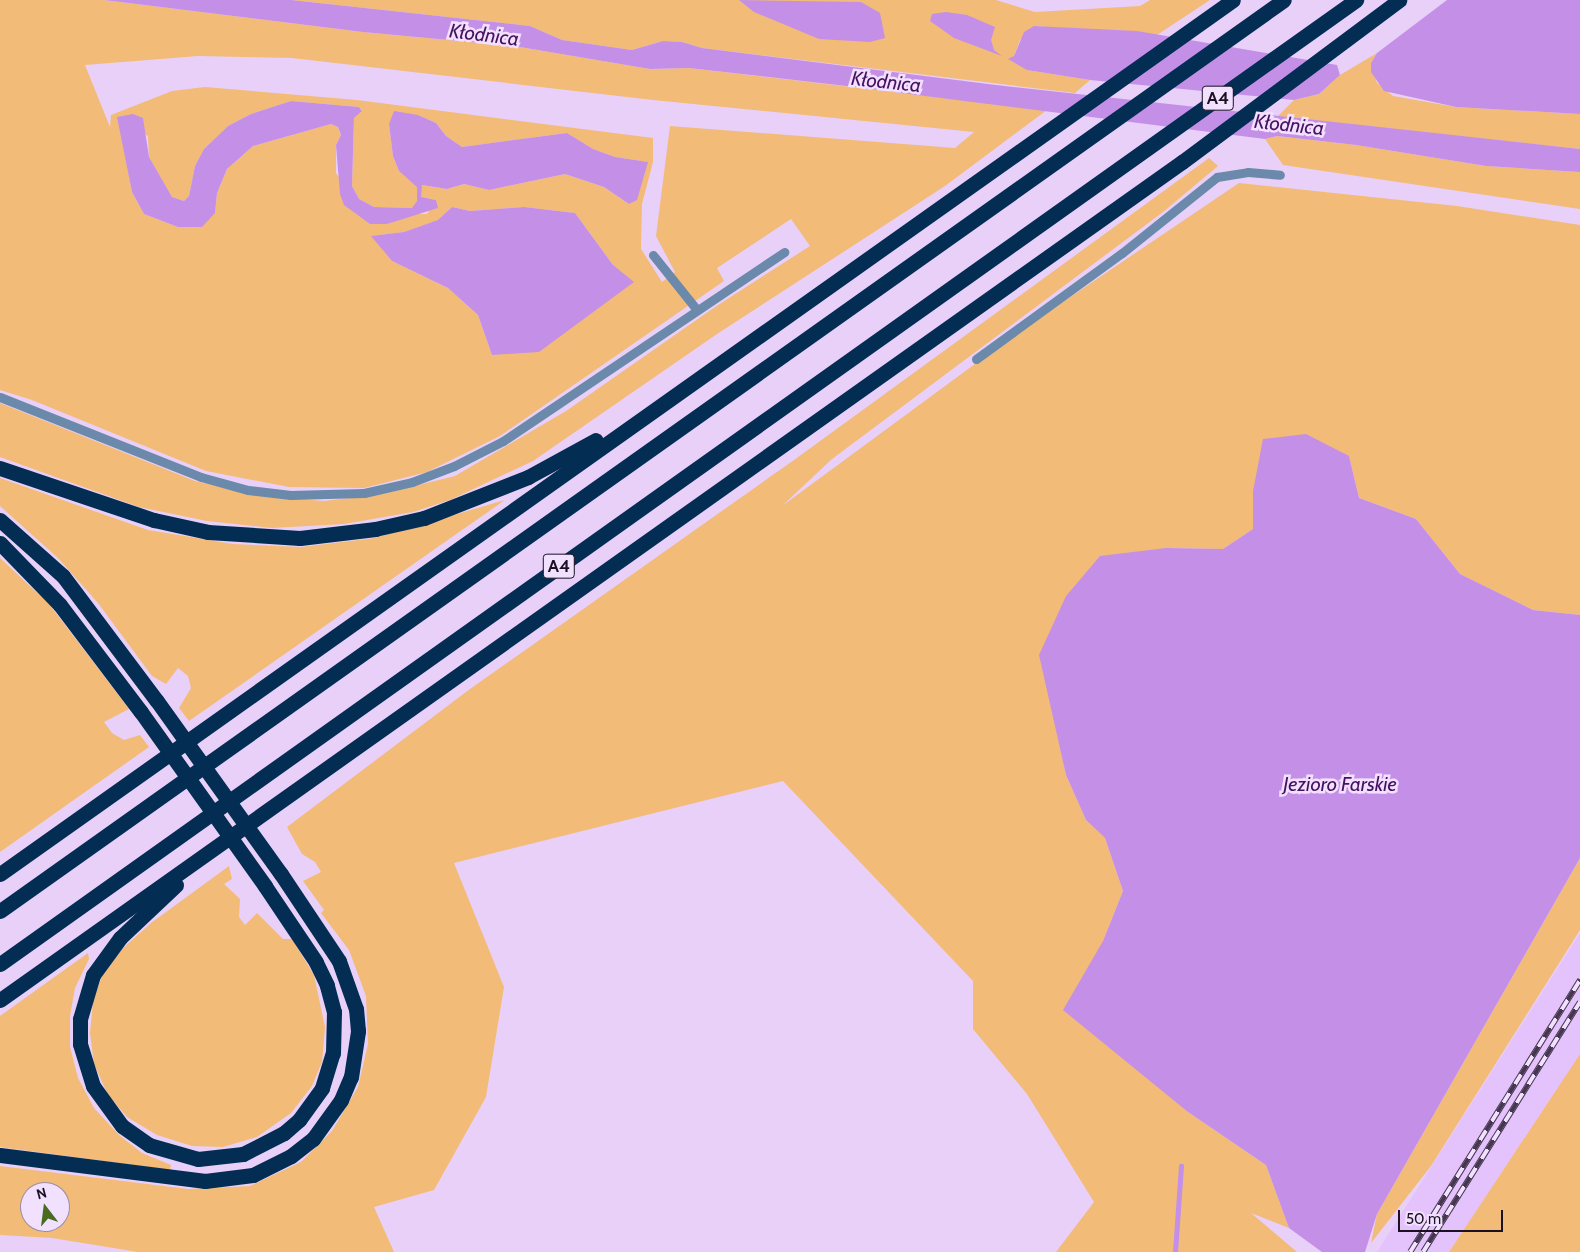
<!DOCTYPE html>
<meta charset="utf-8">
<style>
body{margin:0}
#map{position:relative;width:1580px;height:1252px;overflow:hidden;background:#e8d0f9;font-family:Cabin,sans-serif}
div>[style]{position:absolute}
.built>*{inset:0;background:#e4c2fc}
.green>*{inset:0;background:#f3bb78}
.water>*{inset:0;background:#c48fe7}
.stream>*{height:4.5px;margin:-2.25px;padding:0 2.25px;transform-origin:2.25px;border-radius:2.25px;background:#c48fe7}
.service>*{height:9px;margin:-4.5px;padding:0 4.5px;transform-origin:4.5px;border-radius:4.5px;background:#6b89ab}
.motorway>*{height:15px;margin:-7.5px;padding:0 7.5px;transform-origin:7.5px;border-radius:7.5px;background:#032d53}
.rail>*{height:5.5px;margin-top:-2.75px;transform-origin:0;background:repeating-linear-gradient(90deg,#f2e0ff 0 11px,#45374e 0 22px);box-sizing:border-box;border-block:1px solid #45374e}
.motorway-bridge>*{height:15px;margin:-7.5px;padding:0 7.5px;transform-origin:7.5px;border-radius:7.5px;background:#032d53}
span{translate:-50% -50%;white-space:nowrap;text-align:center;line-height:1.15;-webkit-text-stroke:5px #f2e0ff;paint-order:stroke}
.shield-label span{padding:1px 4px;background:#f2e0ff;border:1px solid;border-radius:4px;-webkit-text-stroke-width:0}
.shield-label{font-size:18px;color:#1c1123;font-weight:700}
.water-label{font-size:20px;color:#461160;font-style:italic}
.north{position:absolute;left:20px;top:1182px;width:50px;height:50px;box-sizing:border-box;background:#f2e0ff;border:1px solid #9c8da7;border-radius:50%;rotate:345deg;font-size:14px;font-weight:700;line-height:20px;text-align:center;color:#1c1123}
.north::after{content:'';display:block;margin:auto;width:18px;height:22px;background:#486a21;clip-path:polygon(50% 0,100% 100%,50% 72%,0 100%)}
.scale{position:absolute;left:1398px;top:1210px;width:105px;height:22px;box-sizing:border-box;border:2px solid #1c1123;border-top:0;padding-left:6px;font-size:15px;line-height:18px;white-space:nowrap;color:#1c1123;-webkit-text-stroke:4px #f2e0ff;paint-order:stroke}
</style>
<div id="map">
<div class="built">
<i style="clip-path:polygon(1580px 933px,1580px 1054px,1449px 1252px,1377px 1252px)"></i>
</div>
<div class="green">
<i style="clip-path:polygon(evenodd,0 0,104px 0,363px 32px,514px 46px,650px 69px,689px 68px,1047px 110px,945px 186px,717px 334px,533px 461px,450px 500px,413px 512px,344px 524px,272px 528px,207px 521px,139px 507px,0 457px,0 403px,195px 481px,262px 496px,324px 501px,382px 494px,455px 476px,566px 411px,715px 307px,810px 246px,791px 219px,717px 268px,724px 281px,500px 436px,427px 472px,364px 488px,289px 487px,206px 471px,32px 400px,0 390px,0 0,198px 56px,292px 58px,653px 100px,974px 132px,955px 148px,670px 126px,656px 236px,675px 272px,662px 282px,641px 249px,642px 204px,653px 162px,653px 138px,357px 100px,205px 87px,172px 91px,111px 115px,110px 127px,85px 65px,198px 56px,0 0,291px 101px,359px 107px,362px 110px,354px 118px,352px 186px,359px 199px,374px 207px,413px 208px,417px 201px,418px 187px,399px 171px,393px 156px,389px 124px,418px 115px,436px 123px,446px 136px,462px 147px,567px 133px,593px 149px,615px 157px,647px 162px,629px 204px,604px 187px,565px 174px,489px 190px,464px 184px,447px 189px,421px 185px,421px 197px,436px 200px,427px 214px,414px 214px,387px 224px,370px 224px,336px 173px,336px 145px,341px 136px,338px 127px,331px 124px,253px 146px,227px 169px,217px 193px,215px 213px,178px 227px,144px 214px,132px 192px,118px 117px,148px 136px,149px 157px,164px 184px,172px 197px,184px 201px,189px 196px,195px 166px,204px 149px,228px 126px,251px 114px,291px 101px,0 0,452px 207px,470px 211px,524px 207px,575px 213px,613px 265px,492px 355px,478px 315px,448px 288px,392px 261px,372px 236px,404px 232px,439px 220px,452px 207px)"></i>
<i style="clip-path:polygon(291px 0,996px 0,1035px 12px,1140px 6px,1150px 0,1210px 0,1157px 35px,1034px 26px,1020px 40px,1014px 56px,1027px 70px,1090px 80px,1075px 93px,702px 48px,682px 42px,663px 41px,632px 50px,562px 40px,530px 26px)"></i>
<i style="clip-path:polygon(1377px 53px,1371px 63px,1377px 83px,1393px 96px,1456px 107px,1580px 114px,1580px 149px,1277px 117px,1294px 100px,1319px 94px,1340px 75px)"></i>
<i style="clip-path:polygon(1277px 136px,1356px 145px,1486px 166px,1580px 172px,1580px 209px,1283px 165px,1265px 139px)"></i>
<i style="clip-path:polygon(evenodd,1209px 158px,1218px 166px,1163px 212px,832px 459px,782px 506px,1017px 333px,1239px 183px,1457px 206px,1580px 225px,1580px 615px,1533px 610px,1460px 574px,1416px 519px,1359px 498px,1349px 456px,1253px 491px,1253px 529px,1223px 549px,1166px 548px,1056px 727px,1066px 775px,1086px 820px,1105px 838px,1123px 891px,1103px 941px,1188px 1112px,1266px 1165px,1289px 1228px,1251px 1213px,1297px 1252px,1056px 1252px,1094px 1202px,1027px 1094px,973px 1029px,973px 981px,783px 781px,454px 863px,504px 987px,486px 1097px,434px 1190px,374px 1207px,394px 1252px,138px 1252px,52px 1238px,0 1235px,0 1166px,188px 1189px,250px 1186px,301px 1162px,332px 1131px,358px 1087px,368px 1044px,366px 996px,349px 950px,321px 913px,324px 910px,303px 881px,321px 872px,315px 862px,302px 854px,287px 827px,470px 689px,794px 460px,1209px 158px,30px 1192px,60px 1192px,60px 1222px,30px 1222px,30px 1192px)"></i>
<i style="clip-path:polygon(0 478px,148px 530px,233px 544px,301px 547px,375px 538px,505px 500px,189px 721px,179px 708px,191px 688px,188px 676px,178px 668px,166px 684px,152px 676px,98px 603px,58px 558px,0 506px)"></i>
<i style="clip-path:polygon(0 558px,49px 604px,129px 709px,104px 722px,112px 733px,124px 740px,140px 735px,149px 747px,0 852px)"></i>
<i style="clip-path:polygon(1580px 858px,1580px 930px,1431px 1166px,1371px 1243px,1377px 1214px)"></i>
<i style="clip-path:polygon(229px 866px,232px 879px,224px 884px,240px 899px,239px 917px,245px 925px,257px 913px,283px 939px,292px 939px,314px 975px,325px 1027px,322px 1062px,312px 1086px,291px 1113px,257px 1137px,223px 1147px,192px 1146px,157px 1135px,127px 1117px,108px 1095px,94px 1064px,90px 1033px,93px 1001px,102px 976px,122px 949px,151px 923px)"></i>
<i style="clip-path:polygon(88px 953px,89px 959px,75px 988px,70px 1016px,70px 1047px,78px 1078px,94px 1108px,119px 1135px,142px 1153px,171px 1165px,170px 1170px,0 1147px,0 1016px)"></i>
<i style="clip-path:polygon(1580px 1054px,1580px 1252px,1449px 1252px)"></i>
</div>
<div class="water">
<i style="clip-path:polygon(104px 0,291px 0,530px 26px,562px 40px,632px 50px,663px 41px,682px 42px,702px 48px,996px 85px,1580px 149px,1580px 172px,1486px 166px,1356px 145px,1277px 136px,1265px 139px,846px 86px,689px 68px,650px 69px,514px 46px,363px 32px)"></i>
<i style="clip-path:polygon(739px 0,861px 2px,880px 13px,885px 38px,870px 42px,819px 39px,754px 12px)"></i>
<i style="clip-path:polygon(1447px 0,1580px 0,1580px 114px,1456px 107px,1384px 91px,1371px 72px,1371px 63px,1377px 53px)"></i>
<i style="clip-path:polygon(946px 12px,967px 15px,995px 27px,991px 40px,994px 50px,1002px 56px,954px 38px,930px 21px,932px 14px)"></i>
<i style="clip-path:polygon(1034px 26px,1137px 31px,1337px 65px,1340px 75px,1319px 94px,1294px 100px,1090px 80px,1027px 70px,1008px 59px,1014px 56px,1024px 32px)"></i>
<i style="clip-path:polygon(291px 101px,359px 107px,362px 111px,354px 118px,352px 186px,359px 199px,374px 207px,412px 208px,417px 201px,417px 187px,399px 171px,393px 156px,389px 124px,394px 111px,418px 115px,436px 123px,446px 136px,462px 147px,567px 133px,593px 149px,615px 157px,648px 162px,637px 200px,629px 204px,604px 187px,565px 174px,489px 190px,464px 184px,447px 189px,422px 185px,421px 197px,436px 200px,438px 208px,387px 224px,370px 224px,344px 205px,340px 194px,336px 145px,341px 135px,338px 127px,331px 124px,253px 146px,227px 169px,217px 193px,215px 213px,202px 227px,178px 227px,144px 214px,132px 192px,117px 117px,133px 114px,143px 118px,149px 157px,172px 197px,184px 201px,189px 196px,195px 166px,204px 149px,228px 126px,251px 114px)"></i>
<i style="clip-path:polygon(452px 207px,470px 211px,524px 207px,575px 213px,613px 265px,634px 282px,539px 352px,492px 355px,478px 315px,448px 288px,392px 261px,371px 236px,404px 232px,438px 220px)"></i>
<i style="clip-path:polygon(1306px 434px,1349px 456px,1359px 498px,1416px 519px,1460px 574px,1533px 610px,1580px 615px,1580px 858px,1377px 1214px,1365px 1252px,1322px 1252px,1289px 1228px,1266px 1165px,1188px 1112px,1063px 1010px,1103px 941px,1123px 891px,1105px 838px,1086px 820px,1066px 775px,1039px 655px,1066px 596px,1100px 556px,1166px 548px,1223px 549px,1253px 529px,1253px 491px,1263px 439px)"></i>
</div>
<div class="stream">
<i style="left:1175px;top:1252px;width:86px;rotate:-86deg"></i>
</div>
<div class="service">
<i style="left:653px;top:255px;width:70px;rotate:51.3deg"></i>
<i style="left:976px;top:359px;width:180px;rotate:-36deg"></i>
<i style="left:1122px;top:253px;width:122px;rotate:-38.7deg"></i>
<i style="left:1217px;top:177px;width:31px;rotate:-9deg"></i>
<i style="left:1248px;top:172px;width:32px;rotate:5deg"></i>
<i style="left:0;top:397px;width:216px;rotate:21.7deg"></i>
<i style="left:201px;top:477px;width:49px;rotate:15.5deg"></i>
<i style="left:248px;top:490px;width:43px;rotate:6.6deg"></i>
<i style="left:291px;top:495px;width:73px;rotate:-1.6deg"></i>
<i style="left:364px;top:493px;width:49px;rotate:-12.9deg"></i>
<i style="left:412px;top:482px;width:45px;rotate:-20.9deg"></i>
<i style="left:454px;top:466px;width:55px;rotate:-27deg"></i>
<i style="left:503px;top:441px;width:339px;rotate:-33.9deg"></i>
</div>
<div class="motorway">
<i style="left:0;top:468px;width:163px;rotate:18.7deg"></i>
<i style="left:154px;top:520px;width:55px;rotate:12.5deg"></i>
<i style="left:208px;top:532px;width:92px;rotate:3.7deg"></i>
<i style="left:300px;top:538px;width:76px;rotate:-6.8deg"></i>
<i style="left:375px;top:529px;width:50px;rotate:-12.7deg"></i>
<i style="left:424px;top:518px;width:112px;rotate:-21.5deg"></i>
<i style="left:528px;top:477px;width:77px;rotate:-28.6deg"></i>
<i style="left:0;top:520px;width:84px;rotate:41.6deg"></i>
<i style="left:63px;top:576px;width:156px;rotate:53.1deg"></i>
<i style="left:0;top:543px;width:86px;rotate:45.9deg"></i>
<i style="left:60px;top:605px;width:134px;rotate:52.9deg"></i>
<i style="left:0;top:874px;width:1511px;rotate:-35.33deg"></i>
<i style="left:176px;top:885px;width:77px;rotate:136.6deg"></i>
<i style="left:120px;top:938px;width:46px;rotate:126.1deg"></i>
<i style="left:93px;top:975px;width:46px;rotate:106.5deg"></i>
<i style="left:80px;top:1019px;width:25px;rotate:90deg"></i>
<i style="left:80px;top:1044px;width:44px;rotate:72.8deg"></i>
<i style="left:93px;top:1086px;width:49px;rotate:54.1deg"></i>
<i style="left:122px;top:1126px;width:33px;rotate:35deg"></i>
<i style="left:149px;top:1145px;width:51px;rotate:15.9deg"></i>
<i style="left:198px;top:1159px;width:45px;rotate:-6.3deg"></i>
<i style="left:243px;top:1154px;width:46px;rotate:-27.1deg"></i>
<i style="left:284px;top:1133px;width:20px;rotate:-41deg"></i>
<i style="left:299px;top:1120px;width:39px;rotate:-54deg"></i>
<i style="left:322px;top:1088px;width:37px;rotate:-73deg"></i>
<i style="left:333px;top:1053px;width:41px;rotate:-88.6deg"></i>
<i style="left:334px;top:1012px;width:28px;rotate:-105deg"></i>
<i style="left:327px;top:985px;width:25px;rotate:-116deg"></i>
<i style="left:316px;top:962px;width:92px;rotate:-123.9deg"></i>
<i style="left:0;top:911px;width:1574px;rotate:-35.36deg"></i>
<i style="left:0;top:964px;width:1664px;rotate:-35.41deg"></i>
<i style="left:0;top:1000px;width:1449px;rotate:-35.34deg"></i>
<i style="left:1182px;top:162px;width:271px;rotate:-36.7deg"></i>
<i style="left:0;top:1155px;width:207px;rotate:7.2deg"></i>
<i style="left:205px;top:1181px;width:48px;rotate:-7.1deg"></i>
<i style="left:253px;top:1175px;width:42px;rotate:-26.6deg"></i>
<i style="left:291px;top:1156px;width:28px;rotate:-38deg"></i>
<i style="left:313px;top:1139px;width:48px;rotate:-54.3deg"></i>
<i style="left:341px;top:1100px;width:25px;rotate:-67deg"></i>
<i style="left:351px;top:1077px;width:47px;rotate:-81.3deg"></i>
<i style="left:358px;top:1031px;width:22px;rotate:-95deg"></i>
<i style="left:356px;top:1009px;width:51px;rotate:-109.5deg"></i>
<i style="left:339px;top:961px;width:105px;rotate:-123.7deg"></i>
</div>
<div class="rail">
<i style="left:1410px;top:1252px;width:321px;rotate:-58deg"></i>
<i style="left:1423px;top:1252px;width:295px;rotate:-57.9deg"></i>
</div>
<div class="motorway-bridge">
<i style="left:157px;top:701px;width:213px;rotate:54.4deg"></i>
<i style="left:141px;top:712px;width:214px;rotate:54.5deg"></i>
</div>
<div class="shield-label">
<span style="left:1218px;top:98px">A4</span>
<span style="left:559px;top:566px">A4</span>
</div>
<div class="water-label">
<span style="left:484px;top:35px;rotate:7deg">Kłodnica</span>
<span style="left:886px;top:82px;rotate:6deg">Kłodnica</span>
<span style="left:1289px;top:125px;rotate:6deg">Kłodnica</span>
<span style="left:1340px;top:784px">Jezioro Farskie</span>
</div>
<div class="north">N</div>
<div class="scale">50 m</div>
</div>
